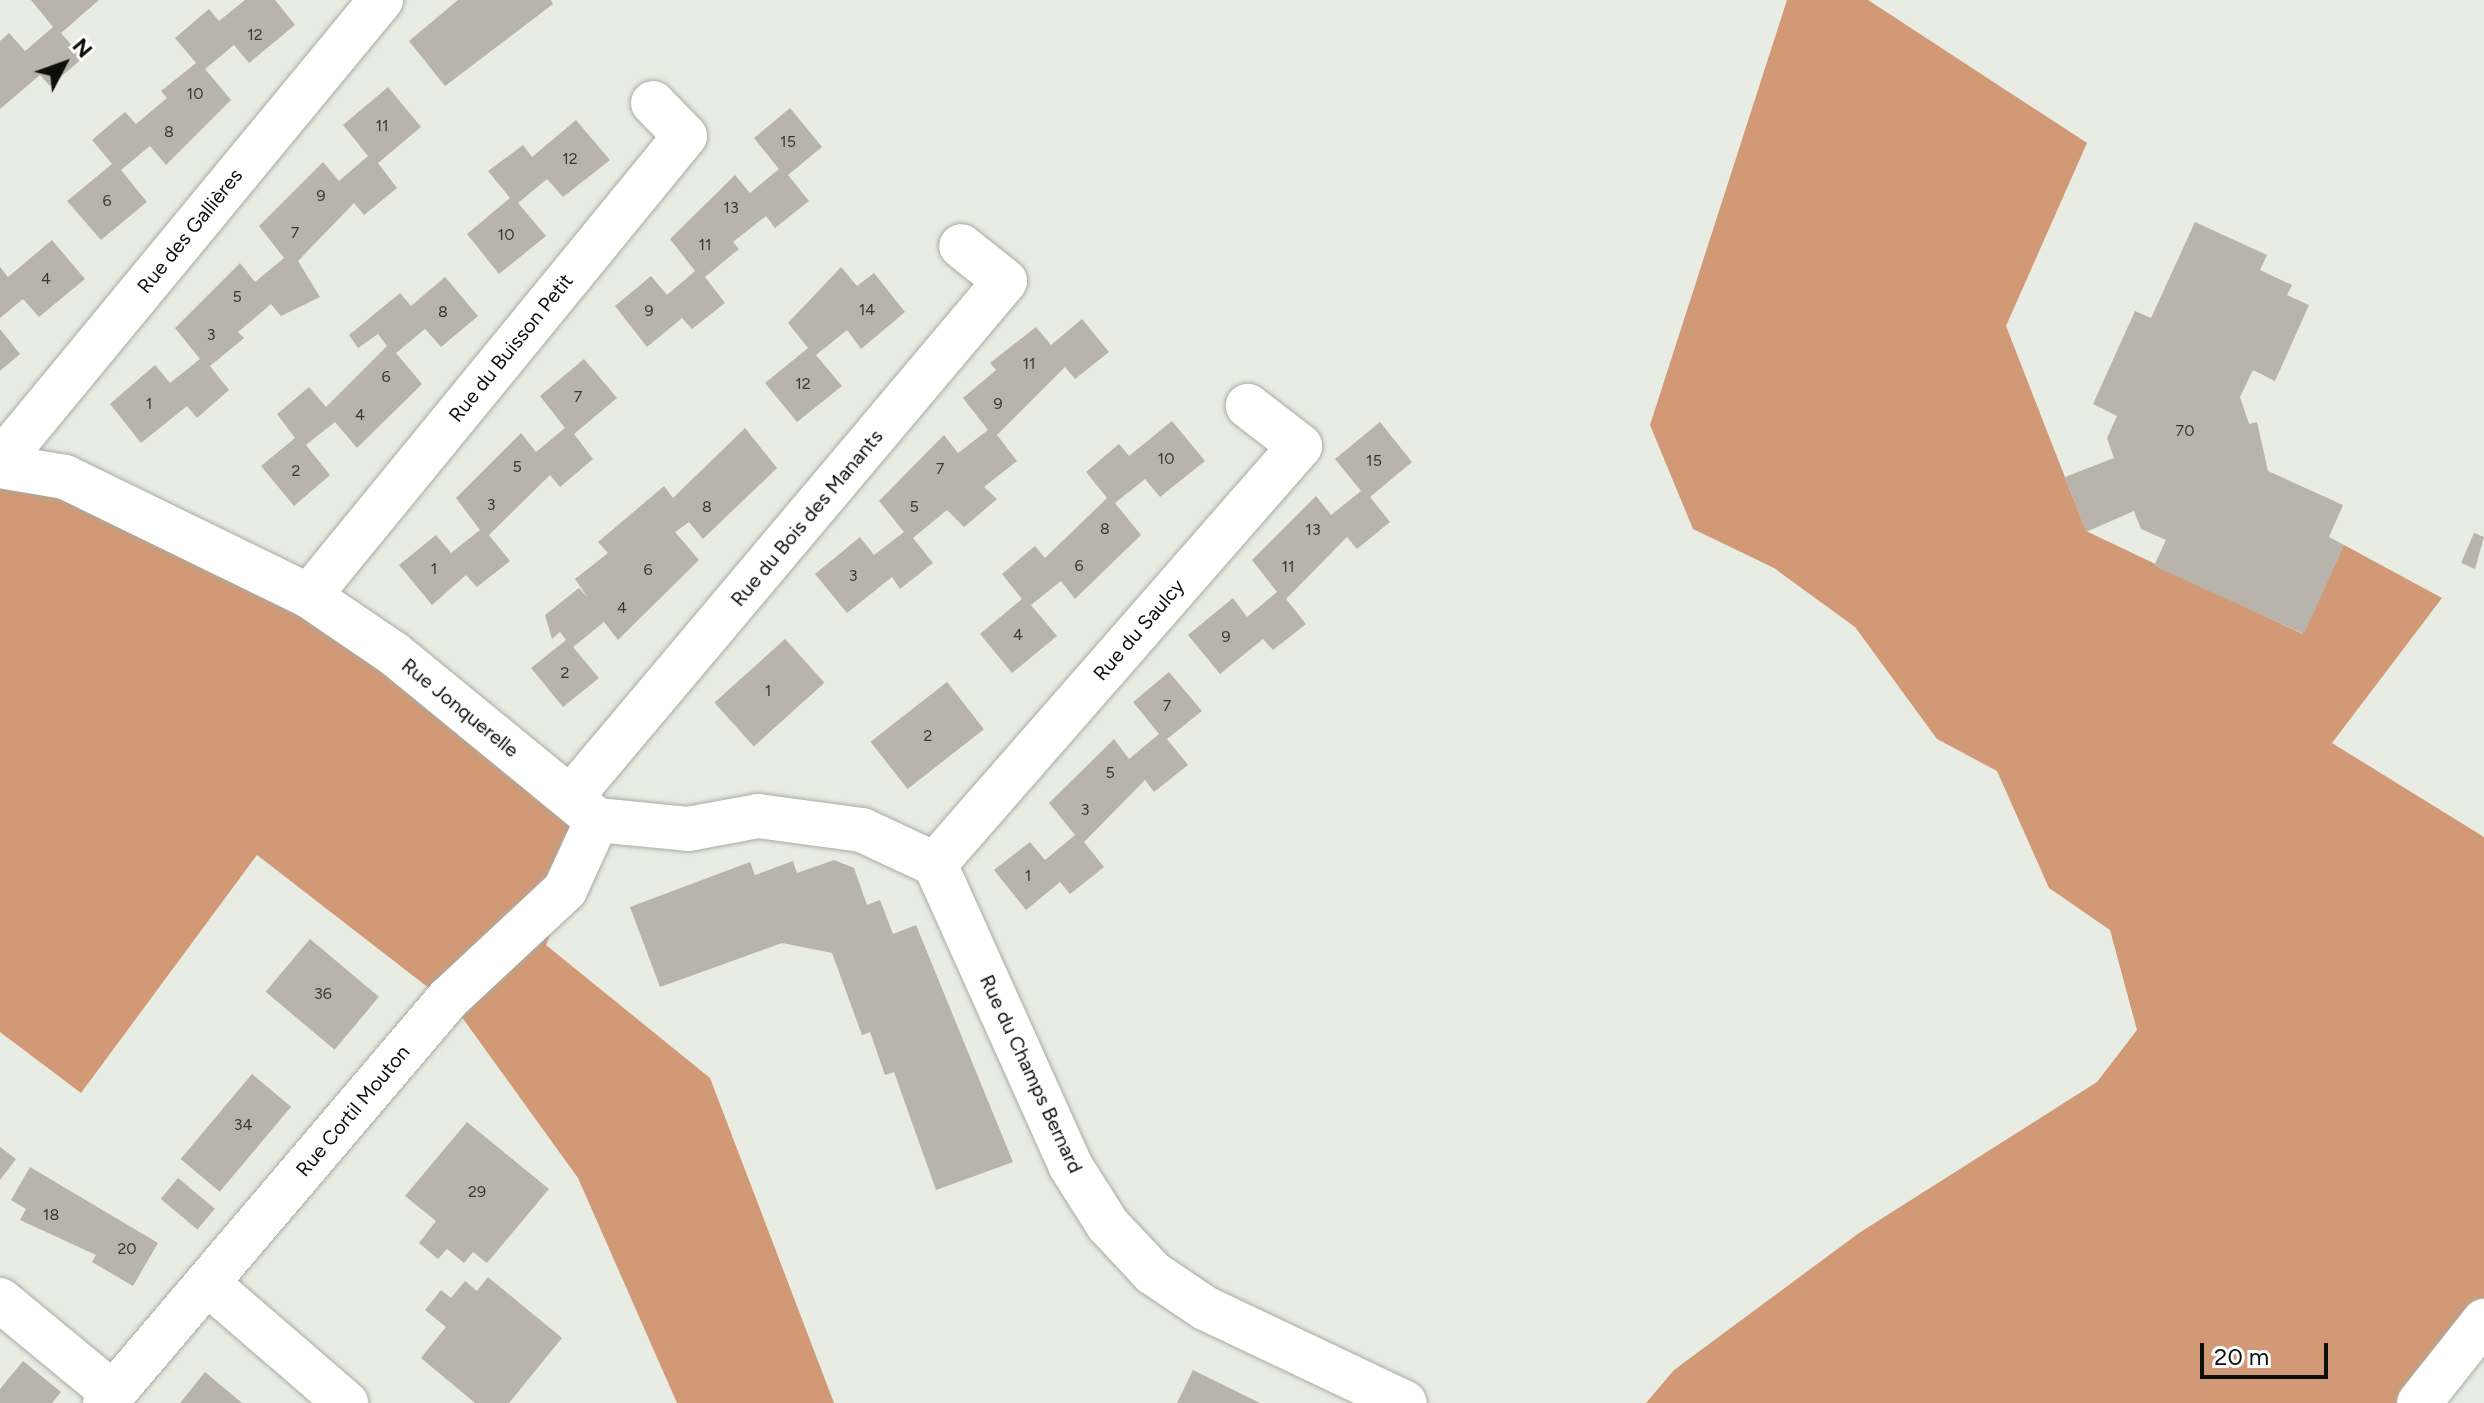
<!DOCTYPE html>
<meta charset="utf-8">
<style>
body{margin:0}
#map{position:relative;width:2484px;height:1403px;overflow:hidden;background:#e9ece2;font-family:Figtree,sans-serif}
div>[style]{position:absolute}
.forest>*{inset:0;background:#d19975}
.building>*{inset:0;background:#b8b4ab;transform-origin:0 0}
.roads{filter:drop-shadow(0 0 2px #a8aba1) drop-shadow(0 0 2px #a8aba1)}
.minor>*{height:44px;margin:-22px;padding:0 22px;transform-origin:22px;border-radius:22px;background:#fff}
span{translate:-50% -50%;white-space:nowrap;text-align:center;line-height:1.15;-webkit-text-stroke:6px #fff;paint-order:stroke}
.number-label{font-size:16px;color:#383833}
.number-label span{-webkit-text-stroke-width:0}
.street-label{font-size:20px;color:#0e0f0b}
.north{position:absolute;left:24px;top:24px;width:80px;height:80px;-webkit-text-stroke:6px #fff;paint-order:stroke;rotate:49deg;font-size:22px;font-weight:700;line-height:32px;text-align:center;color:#0e0f0b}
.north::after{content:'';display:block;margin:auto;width:28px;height:36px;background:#0e0f0b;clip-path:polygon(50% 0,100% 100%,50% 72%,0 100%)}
.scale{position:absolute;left:2200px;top:1343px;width:128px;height:36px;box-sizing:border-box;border:4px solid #0e0f0b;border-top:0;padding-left:10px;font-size:24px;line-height:28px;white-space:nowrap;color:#0e0f0b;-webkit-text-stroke:6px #fff;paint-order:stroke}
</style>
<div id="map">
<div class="forest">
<i style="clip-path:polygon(1787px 0,1868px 0,2087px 143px,2006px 326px,2086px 531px,2303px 634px,2344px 545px,2442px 598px,2332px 743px,2484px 837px,2484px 1305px,2399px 1403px,1646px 1403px,1674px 1370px,1859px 1233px,2097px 1082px,2137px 1030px,2110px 930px,2049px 888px,1997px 771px,1937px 739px,1855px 627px,1774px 568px,1693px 529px,1650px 425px)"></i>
<i style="clip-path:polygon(0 473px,309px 596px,597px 820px,546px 945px,710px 1078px,834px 1403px,677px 1403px,578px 1178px,456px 1009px,257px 855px,81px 1093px,0 1032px)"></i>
</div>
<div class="building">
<i style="clip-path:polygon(31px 0,99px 0,61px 33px,83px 58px,50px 86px,40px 75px,0 109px,0 41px,9px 33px,25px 51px,53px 27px)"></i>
<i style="clip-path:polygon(245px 0,275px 0,295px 25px,249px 63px,234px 45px,205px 69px,231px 100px,166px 165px,150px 146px,121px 170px,147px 202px,101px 240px,67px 201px,112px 164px,92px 140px,125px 112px,136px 124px,167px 98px,161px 91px,196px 63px,175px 38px,209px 9px,219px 21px)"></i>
<i style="clip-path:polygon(458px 0,551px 0,553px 4px,445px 86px,409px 41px)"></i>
<i style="clip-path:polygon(388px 87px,421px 127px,378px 163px,397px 188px,364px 215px,354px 203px,298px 261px,320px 297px,281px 316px,271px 304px,238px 332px,244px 338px,210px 366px,229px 390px,197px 418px,187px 406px,141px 443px,110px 404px,155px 365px,170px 383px,200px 359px,175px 328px,240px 263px,255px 282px,284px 258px,259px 226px,323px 162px,339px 181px,368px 156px,343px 125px)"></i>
<i style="clip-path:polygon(790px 108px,822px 147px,788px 175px,809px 201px,775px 228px,766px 216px,733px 242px,739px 249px,705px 277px,725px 303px,692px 329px,682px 318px,647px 347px,615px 306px,651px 276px,667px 295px,695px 271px,670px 239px,735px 175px,750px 193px,779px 169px,754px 138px)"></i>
<i style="clip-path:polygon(576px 120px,610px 160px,563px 197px,547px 179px,518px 203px,546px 236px,499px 274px,467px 234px,510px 198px,488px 171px,523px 145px,532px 157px)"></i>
<i style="clip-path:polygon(2195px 222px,2267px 255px,2260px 270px,2292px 285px,2287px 295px,2309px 305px,2275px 381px,2253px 370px,2240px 397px,2249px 424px,2257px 422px,2268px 471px,2343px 505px,2329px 537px,2344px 545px,2304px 634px,2154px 566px,2166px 540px,2141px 529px,2134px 511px,2086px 532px,2065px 477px,2114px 458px,2107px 438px,2117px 416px,2093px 404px,2135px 311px,2151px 318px)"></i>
<i style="clip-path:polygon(52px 240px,85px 279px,39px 317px,23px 299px,0 318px,0 267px,8px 277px)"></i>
<i style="clip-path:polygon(841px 267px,857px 286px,874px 273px,905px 312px,861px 349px,847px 330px,816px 355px,842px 386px,797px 422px,765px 383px,808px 348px,788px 323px)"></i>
<i style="clip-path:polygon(445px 277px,478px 316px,441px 347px,425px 329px,396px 353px,422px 384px,357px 448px,335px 422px,306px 445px,330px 475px,294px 506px,261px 466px,295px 438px,277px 414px,309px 387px,326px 407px,387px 346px,378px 334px,358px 348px,349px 335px,400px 293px,411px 306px)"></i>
<i style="clip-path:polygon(1082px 319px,1109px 352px,1075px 379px,1065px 367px,997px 435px,1017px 461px,984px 487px,997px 499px,964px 527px,947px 510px,913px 538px,933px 563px,900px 589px,892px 577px,847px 613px,815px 574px,860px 537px,874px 555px,904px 532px,879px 501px,944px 435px,958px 453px,988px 430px,963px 398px,996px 370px,990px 363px,1036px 327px,1051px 345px)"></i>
<i style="clip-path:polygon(0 329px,20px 354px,0 371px)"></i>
<i style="clip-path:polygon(584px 359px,617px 398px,574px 434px,593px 459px,560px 487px,550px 475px,489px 535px,510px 561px,477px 587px,466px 575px,432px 605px,399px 565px,436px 535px,451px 553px,480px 530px,456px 498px,521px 433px,536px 452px,565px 428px,540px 396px)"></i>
<i style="clip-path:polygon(1172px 421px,1205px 461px,1160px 497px,1145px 479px,1115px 503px,1141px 535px,1075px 599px,1061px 581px,1031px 605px,1057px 636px,1012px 673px,980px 634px,1022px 599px,1002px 574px,1035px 546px,1045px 558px,1107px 498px,1086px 472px,1119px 444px,1129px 456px)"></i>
<i style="clip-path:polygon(1380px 422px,1412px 462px,1370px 497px,1390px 522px,1357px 549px,1347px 537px,1286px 599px,1306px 624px,1273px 650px,1263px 639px,1220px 674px,1188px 635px,1233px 598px,1247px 617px,1277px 592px,1252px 560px,1316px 496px,1331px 515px,1361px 491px,1335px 459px)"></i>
<i style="clip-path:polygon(745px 428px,777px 468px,703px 539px,689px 522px,675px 532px,699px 560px,618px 640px,604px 622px,573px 647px,599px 678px,563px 707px,531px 668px,566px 640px,560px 632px,552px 639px,545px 615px,579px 588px,588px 598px,575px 579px,608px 553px,598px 542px,664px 486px,673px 498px)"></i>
<i style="clip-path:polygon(2474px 533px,2484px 537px,2475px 569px,2461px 563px)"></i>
<i style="left:785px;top:639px;width:59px;height:95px;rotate:48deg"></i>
<i style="clip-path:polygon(1169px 672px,1202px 711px,1167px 739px,1188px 765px,1154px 792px,1145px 780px,1084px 842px,1104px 867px,1070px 894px,1060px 882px,1026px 910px,994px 870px,1030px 842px,1045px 860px,1075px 835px,1049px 803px,1114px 739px,1129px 759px,1159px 734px,1133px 702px)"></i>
<i style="left:947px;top:682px;width:60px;height:97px;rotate:52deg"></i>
<i style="clip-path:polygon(834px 860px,854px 868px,867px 905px,880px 900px,893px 934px,916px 925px,1013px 1162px,936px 1190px,894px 1072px,885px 1075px,870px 1032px,862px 1035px,832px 953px,782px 943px,660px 987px,630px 907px,750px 862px,755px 875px,793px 861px,797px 873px)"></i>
<i style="left:310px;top:939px;width:90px;height:69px;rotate:40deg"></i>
<i style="left:252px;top:1074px;width:51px;height:111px;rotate:40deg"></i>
<i style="clip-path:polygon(467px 1122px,549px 1189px,487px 1263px,473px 1252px,464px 1263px,447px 1249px,438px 1259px,419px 1243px,436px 1221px,405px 1196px)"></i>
<i style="clip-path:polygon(0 1147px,16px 1159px,0 1180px)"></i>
<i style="clip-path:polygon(30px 1167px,158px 1243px,133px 1286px,92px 1262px,96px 1255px,20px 1220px,26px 1209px,11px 1200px)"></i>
<i style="left:178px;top:1178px;width:48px;height:27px;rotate:40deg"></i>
<i style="clip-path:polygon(488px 1277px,562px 1338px,509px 1403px,475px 1403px,421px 1358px,446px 1327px,425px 1310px,441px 1290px,451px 1298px,465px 1281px,477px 1291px)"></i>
<i style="clip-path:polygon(23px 1361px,61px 1392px,52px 1403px,0 1403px,0 1389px)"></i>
<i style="clip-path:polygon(1193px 1370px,1260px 1403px,1177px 1403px)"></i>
<i style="clip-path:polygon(205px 1372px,242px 1403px,180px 1403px)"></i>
</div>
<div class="roads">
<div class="minor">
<i style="left:0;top:462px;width:599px;rotate:-50.49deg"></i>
<i style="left:0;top:466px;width:66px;rotate:9.6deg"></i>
<i style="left:65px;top:477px;width:271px;rotate:26deg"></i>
<i style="left:309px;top:596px;width:102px;rotate:34.2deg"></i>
<i style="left:393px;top:653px;width:264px;rotate:39.3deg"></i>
<i style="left:597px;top:820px;width:91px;rotate:5.6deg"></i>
<i style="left:688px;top:829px;width:71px;rotate:-10.5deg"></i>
<i style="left:758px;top:816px;width:105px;rotate:7.7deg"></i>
<i style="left:862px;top:830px;width:81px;rotate:25deg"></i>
<i style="left:309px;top:596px;width:594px;rotate:-50.74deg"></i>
<i style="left:685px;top:136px;width:46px;rotate:-134.1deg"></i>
<i style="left:571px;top:797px;width:674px;rotate:-49.93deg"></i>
<i style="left:1005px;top:281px;width:56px;rotate:-141.5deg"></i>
<i style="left:935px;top:864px;width:330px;rotate:65.8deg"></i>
<i style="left:1070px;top:1165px;width:71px;rotate:57.7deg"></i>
<i style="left:1108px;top:1225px;width:66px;rotate:46.8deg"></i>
<i style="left:1153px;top:1273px;width:63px;rotate:33.9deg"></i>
<i style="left:1205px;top:1308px;width:221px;rotate:25.4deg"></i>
<i style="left:935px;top:864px;width:555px;rotate:-48.87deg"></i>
<i style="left:1300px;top:446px;width:66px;rotate:-142.4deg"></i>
<i style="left:207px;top:1283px;width:184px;rotate:40.8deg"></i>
<i style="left:0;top:1300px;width:146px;rotate:39.5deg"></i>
<i style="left:105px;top:1403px;width:530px;rotate:-49.67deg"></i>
<i style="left:448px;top:999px;width:160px;rotate:-43deg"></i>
<i style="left:565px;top:890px;width:77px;rotate:-65.4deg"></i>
<i style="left:2419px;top:1403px;width:105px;rotate:-51.6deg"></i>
</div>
</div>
<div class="number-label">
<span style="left:255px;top:35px">12</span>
<span style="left:195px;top:94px">10</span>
<span style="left:382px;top:126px">11</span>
<span style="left:169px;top:132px">8</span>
<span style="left:788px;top:142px">15</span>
<span style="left:570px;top:159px">12</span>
<span style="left:321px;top:196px">9</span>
<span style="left:107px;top:201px">6</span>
<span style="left:731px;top:208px">13</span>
<span style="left:295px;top:233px">7</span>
<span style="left:506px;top:235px">10</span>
<span style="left:705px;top:245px">11</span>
<span style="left:46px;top:279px">4</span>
<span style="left:237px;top:297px">5</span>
<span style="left:867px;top:310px">14</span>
<span style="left:649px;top:311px">9</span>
<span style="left:443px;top:312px">8</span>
<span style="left:211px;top:335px">3</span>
<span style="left:1029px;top:364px">11</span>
<span style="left:386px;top:377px">6</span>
<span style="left:803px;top:384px">12</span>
<span style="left:578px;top:397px">7</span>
<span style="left:149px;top:404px">1</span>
<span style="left:998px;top:404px">9</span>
<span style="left:360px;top:415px">4</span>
<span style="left:2185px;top:431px">70</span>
<span style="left:1166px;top:459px">10</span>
<span style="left:1374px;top:461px">15</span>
<span style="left:517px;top:467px">5</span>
<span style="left:940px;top:469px">7</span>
<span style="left:296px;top:471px">2</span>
<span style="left:491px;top:505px">3</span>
<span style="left:707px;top:507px">8</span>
<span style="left:914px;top:507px">5</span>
<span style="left:1105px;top:529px">8</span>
<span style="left:1313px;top:530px">13</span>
<span style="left:1079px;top:566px">6</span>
<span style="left:1288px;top:567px">11</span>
<span style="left:434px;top:569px">1</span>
<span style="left:648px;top:570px">6</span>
<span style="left:853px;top:576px">3</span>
<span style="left:622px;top:608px">4</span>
<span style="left:1018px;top:635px">4</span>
<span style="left:1226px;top:637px">9</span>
<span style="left:565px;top:673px">2</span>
<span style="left:768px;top:691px">1</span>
<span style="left:1167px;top:706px">7</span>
<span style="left:928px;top:736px">2</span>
<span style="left:1110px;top:773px">5</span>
<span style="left:1085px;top:810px">3</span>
<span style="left:1028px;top:876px">1</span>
<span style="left:323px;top:994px">36</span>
<span style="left:243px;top:1125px">34</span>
<span style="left:477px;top:1192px">29</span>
<span style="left:51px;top:1215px">18</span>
<span style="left:127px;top:1249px">20</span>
</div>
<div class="street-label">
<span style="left:190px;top:231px;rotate:-51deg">Rue des Gallières</span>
<span style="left:511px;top:348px;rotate:-51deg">Rue du Buisson Petit</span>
<span style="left:807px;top:518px;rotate:-50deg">Rue du Bois des Manants</span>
<span style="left:1139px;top:630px;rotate:-49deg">Rue du Saulcy</span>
<span style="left:460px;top:708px;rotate:39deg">Rue Jonquerelle</span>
<span style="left:1031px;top:1074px;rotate:65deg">Rue du Champs Bernard</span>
<span style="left:353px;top:1111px;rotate:-50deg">Rue Cortil Mouton</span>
</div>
<div class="north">N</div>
<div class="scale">20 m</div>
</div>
